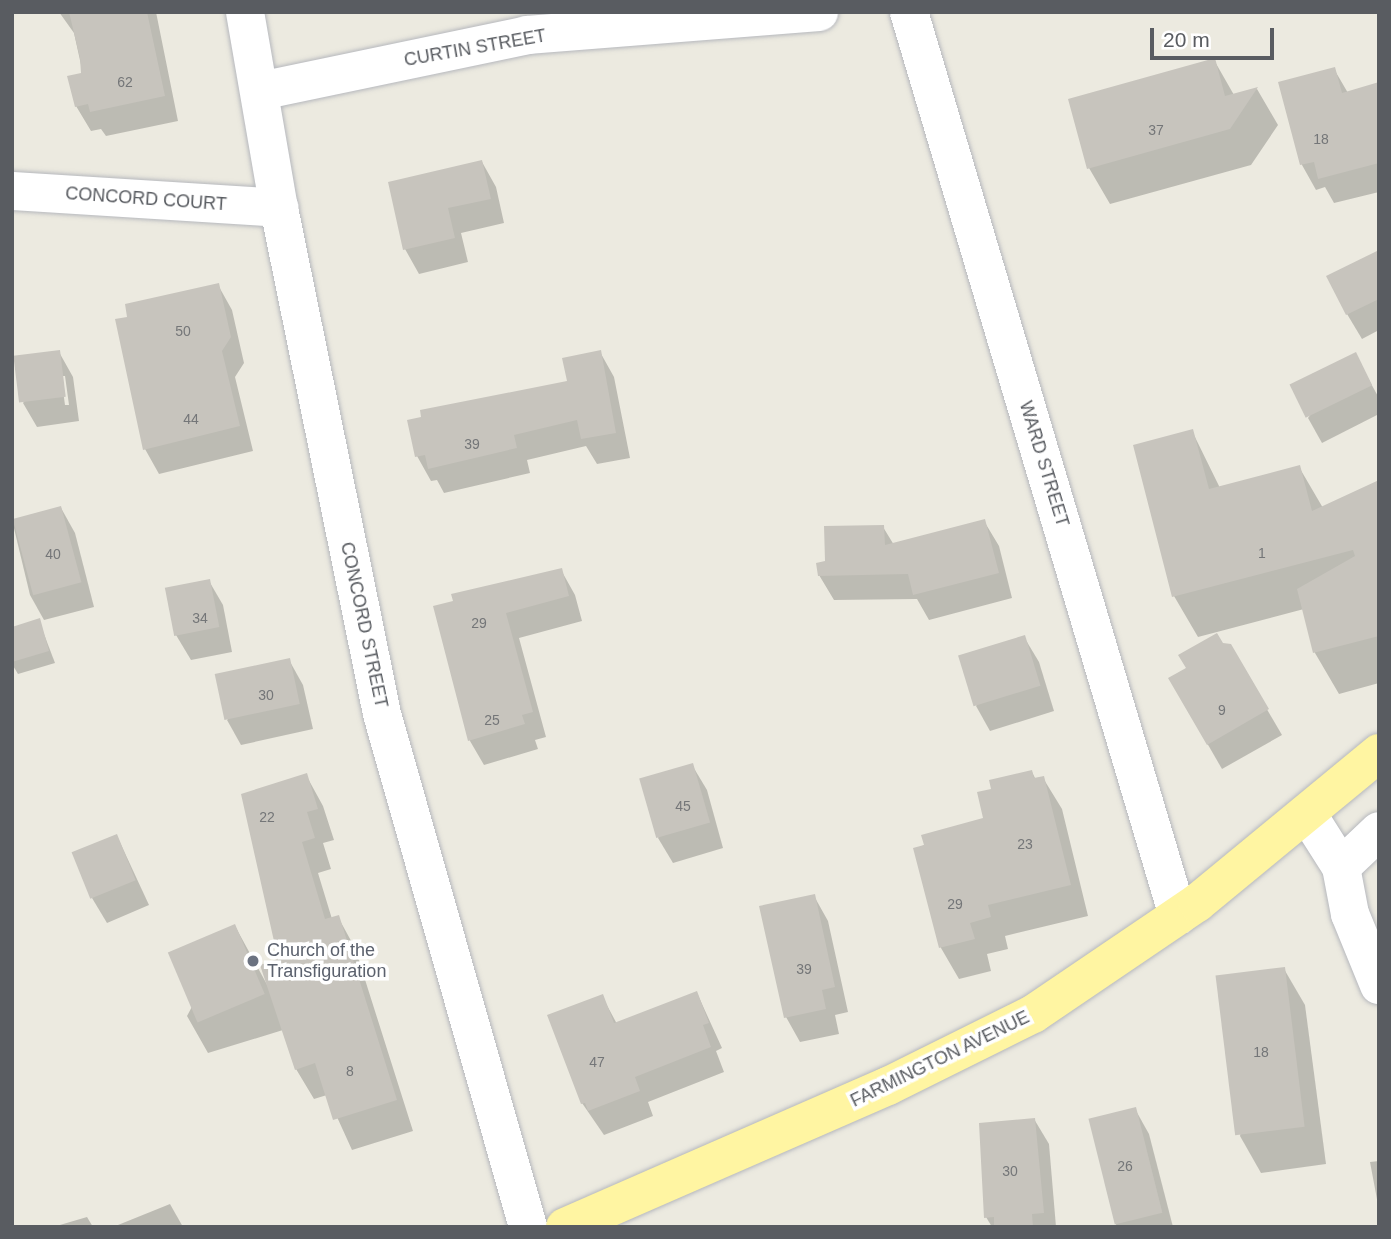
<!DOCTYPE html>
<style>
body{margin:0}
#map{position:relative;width:1391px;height:1239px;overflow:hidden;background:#eceae0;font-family:Arial,sans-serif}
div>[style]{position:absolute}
.shadow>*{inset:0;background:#0003}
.building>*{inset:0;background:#c7c4bd;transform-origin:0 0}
.roads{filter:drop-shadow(0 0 2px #b6b8bd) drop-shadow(0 0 2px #b6b8bd)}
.minor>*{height:38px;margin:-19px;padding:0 19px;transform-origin:19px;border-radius:19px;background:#fff}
.major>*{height:38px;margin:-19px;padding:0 19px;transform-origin:19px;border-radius:19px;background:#fff5a2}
.dots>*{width:19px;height:19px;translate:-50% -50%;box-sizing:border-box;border:4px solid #fff;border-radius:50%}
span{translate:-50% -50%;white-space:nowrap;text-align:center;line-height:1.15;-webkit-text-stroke:7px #fff;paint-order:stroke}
.number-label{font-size:14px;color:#747678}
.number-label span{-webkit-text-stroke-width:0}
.street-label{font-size:18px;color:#595c61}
.worship-label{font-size:18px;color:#5b616d}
.left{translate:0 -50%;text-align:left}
.frame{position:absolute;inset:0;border:14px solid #595c61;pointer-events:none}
.scale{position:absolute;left:1150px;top:28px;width:124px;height:32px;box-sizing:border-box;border:4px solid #595c61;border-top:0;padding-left:9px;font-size:21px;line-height:24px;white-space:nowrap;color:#595c61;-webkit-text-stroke:5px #fff;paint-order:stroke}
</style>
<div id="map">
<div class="shadow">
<i style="clip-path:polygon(59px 12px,156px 12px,178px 121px,106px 136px,101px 129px,91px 131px,76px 106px,83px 74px,74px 33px)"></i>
<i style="clip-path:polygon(1214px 60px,1234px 95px,1257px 89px,1278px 125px,1251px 165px,1110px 204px,1089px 168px)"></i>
<i style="clip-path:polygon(1334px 69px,1348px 93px,1379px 84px,1379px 192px,1334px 203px,1325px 187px,1316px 190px,1302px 165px,1280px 83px)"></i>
<i style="clip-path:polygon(482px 162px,496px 187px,504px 223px,461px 233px,468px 262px,419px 274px,405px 249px)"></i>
<i style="clip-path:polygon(1379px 252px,1379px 330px,1362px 339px,1347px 314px)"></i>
<i style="clip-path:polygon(218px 285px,232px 310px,244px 363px,235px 377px,253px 451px,159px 474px,145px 449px,129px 318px)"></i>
<i style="clip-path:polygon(evenodd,59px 352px,73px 377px,79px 421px,37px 427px,23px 403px,59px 352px,61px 376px,65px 376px,69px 405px,65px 405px,61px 376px)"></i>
<i style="clip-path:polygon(600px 352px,614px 377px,630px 458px,597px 464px,586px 446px,527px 460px,530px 473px,444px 493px,437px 480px,431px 481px,417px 456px,569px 383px)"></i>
<i style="clip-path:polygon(1355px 355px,1379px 398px,1379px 414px,1322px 443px,1308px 418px)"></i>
<i style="clip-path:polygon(1192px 431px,1220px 488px,1299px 467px,1323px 508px,1379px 482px,1379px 683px,1339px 694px,1315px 653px,1304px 609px,1198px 637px,1174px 596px)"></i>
<i style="clip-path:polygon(61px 508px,75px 533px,94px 607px,44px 620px,30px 595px,12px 520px)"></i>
<i style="clip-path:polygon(984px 521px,999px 546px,1012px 598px,929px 620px,917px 599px,834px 600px,819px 575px,827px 562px,883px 527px,894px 545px)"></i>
<i style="clip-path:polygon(561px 570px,575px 595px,582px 621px,519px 638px,546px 737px,535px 740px,538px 749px,484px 765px,470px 741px,435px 607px)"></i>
<i style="clip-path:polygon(209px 581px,223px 605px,232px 652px,191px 660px,176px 635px)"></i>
<i style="clip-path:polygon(39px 621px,55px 663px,18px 674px,12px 664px,12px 629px)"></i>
<i style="clip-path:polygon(1024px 637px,1039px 662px,1054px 711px,990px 731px,976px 706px)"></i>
<i style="clip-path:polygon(1222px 645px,1230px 646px,1282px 735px,1222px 769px,1170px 679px)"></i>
<i style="clip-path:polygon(289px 660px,303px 685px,313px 729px,241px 745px,227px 720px)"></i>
<i style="clip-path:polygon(692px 765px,707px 790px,723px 848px,673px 863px,658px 838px)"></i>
<i style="clip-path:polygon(1032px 772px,1036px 780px,1043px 778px,1062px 809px,1088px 916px,1005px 936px,1008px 949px,987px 954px,991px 971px,959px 979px,941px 948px,915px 849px,985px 819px,993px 790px)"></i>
<i style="clip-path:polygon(306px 775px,323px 806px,334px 840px,323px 843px,331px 869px,318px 873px,332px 919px,338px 917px,355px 948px,413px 1131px,352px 1150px,327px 1095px,314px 1099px,296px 1069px,283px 1030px,208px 1053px,187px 1016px,235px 926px,270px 990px,280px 960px)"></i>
<i style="clip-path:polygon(117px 836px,149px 905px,107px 923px,92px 898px)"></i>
<i style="clip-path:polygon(814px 896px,828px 921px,848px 1012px,835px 1015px,839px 1034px,800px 1042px,786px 1017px)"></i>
<i style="clip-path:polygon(1284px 969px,1305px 1005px,1326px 1164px,1261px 1173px,1240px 1136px)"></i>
<i style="clip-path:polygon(697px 993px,722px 1048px,716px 1051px,724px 1072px,648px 1102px,653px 1116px,604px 1135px,582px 1103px,602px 996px,617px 1024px)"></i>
<i style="clip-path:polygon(1135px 1109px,1149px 1134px,1173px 1227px,1116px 1225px)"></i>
<i style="clip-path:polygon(1034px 1119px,1049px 1144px,1056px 1227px,992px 1227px,986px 1217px)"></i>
<i style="clip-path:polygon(1379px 1161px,1379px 1210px,1370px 1162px)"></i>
<i style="clip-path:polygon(170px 1204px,183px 1227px,113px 1227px)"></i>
<i style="clip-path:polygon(87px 1217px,93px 1227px,53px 1227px)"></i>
</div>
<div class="building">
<i style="clip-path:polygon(69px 12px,147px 12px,165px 96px,90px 112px,88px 104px,75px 107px,67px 76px,81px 73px,80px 58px)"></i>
<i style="clip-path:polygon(1215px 58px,1225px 96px,1258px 87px,1230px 129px,1087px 169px,1068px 99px)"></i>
<i style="clip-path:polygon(1335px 67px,1342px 93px,1379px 82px,1379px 163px,1318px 179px,1314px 162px,1300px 165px,1278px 82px)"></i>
<i style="clip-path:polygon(482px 160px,491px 199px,448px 208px,455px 238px,403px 250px,388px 182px)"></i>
<i style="clip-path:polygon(1379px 250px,1379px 299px,1346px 315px,1326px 276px)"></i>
<i style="clip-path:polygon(219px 283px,231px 337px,222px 351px,240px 426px,143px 450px,115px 319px,127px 317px,125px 304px)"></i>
<i style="left:60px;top:350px;width:47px;height:47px;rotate:83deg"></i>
<i style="clip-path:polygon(601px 350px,616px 433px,581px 439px,577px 420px,514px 435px,517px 448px,428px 469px,425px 455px,415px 457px,407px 420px,421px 417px,420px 410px,567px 381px,562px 358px)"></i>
<i style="left:1356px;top:352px;width:37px;height:74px;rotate:64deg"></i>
<i style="clip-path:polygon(1193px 429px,1209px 489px,1300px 465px,1312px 511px,1379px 480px,1379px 636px,1313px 653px,1297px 589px,1355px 556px,1353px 550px,1172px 597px,1133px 445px)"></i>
<i style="left:61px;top:506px;width:79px;height:50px;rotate:75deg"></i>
<i style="clip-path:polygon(985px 519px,999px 573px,913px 595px,908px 574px,818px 576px,816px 563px,825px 561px,824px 526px,884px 525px,885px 545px)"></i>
<i style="clip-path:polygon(562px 568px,569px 596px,506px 613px,533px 712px,522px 715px,525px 724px,468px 741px,433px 606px,453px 601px,451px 594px)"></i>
<i style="left:210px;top:579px;width:49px;height:46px;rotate:79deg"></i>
<i style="clip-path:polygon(40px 618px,49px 651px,12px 662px,12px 627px)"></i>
<i style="clip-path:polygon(1217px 633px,1223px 643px,1231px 644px,1269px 709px,1207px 745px,1168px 678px,1186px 668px,1178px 655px)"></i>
<i style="left:1025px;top:635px;width:53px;height:70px;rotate:73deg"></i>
<i style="left:290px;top:658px;width:47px;height:77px;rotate:78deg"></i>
<i style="left:693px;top:763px;width:62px;height:56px;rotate:74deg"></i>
<i style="clip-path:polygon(1032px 770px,1034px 778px,1044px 776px,1071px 885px,988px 905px,991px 917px,970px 923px,975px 939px,939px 948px,913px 848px,924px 845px,921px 835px,983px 818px,977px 792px,991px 789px,989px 780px)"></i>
<i style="clip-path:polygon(307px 773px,318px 809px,307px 812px,315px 838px,302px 842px,325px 919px,339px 915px,397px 1100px,333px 1120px,315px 1063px,295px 1070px,260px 965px,278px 959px,241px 794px)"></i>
<i style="left:117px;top:834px;width:50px;height:49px;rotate:68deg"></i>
<i style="clip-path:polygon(815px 894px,835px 987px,822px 990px,826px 1009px,784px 1018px,759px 906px)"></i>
<i style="left:235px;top:924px;width:76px;height:73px;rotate:67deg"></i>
<i style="left:1285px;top:967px;width:161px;height:70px;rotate:83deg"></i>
<i style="clip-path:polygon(697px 991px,709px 1023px,703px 1025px,711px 1047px,635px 1077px,640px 1091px,588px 1111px,585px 1103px,581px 1104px,547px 1015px,603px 994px,614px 1023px)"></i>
<i style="left:1136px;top:1107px;width:109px;height:49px;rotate:76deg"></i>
<i style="clip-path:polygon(1035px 1118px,1044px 1213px,1032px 1214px,1033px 1227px,994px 1227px,994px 1217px,984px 1218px,979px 1123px)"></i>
</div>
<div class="roads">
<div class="minor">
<i style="left:245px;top:12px;width:199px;rotate:80.2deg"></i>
<i style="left:279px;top:208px;width:516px;rotate:78.49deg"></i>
<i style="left:382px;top:714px;width:533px;rotate:74.11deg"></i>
<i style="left:909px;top:12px;width:943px;rotate:73.43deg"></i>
<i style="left:260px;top:91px;width:273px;rotate:-11.8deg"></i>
<i style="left:527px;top:35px;width:293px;rotate:-4.5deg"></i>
<i style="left:12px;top:191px;width:268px;rotate:3.6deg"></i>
<i style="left:1308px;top:815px;width:62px;rotate:57.6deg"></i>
<i style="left:1341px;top:867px;width:48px;rotate:79.2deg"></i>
<i style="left:1350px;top:914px;width:77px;rotate:67.8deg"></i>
<i style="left:1341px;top:867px;width:52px;rotate:-43.5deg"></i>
</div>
<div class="major">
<i style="left:565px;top:1227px;width:352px;rotate:-23.6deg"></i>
<i style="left:888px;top:1086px;width:162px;rotate:-26.4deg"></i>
<i style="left:1033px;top:1014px;width:198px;rotate:-34.1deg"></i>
<i style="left:1197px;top:903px;width:236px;rotate:-39.5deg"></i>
</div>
</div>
<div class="dots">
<i style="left:253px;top:961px;background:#6b7280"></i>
</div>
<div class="number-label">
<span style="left:125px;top:82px">62</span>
<span style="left:1156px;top:130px">37</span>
<span style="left:1321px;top:139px">18</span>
<span style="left:183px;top:331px">50</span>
<span style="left:191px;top:419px">44</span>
<span style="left:472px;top:444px">39</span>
<span style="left:1262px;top:553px">1</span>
<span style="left:53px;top:554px">40</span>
<span style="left:200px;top:618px">34</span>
<span style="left:479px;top:623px">29</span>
<span style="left:266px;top:695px">30</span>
<span style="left:1222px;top:710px">9</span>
<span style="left:492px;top:720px">25</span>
<span style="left:683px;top:806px">45</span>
<span style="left:267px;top:817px">22</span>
<span style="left:1025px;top:844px">23</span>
<span style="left:955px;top:904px">29</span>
<span style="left:804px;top:969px">39</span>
<span style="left:1261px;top:1052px">18</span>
<span style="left:597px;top:1062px">47</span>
<span style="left:350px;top:1071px">8</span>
<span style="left:1125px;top:1166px">26</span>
<span style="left:1010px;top:1171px">30</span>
</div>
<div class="street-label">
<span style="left:475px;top:48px;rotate:-10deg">CURTIN STREET</span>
<span style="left:146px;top:199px;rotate:4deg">CONCORD COURT</span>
<span style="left:1044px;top:464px;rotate:73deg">WARD STREET</span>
<span style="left:364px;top:625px;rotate:78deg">CONCORD STREET</span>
<span style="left:940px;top:1059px;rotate:-26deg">FARMINGTON AVENUE</span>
</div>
<div class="worship-label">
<span class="left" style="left:267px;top:961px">Church of the<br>Transfiguration</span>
</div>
<div class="frame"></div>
<div class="scale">20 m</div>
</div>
